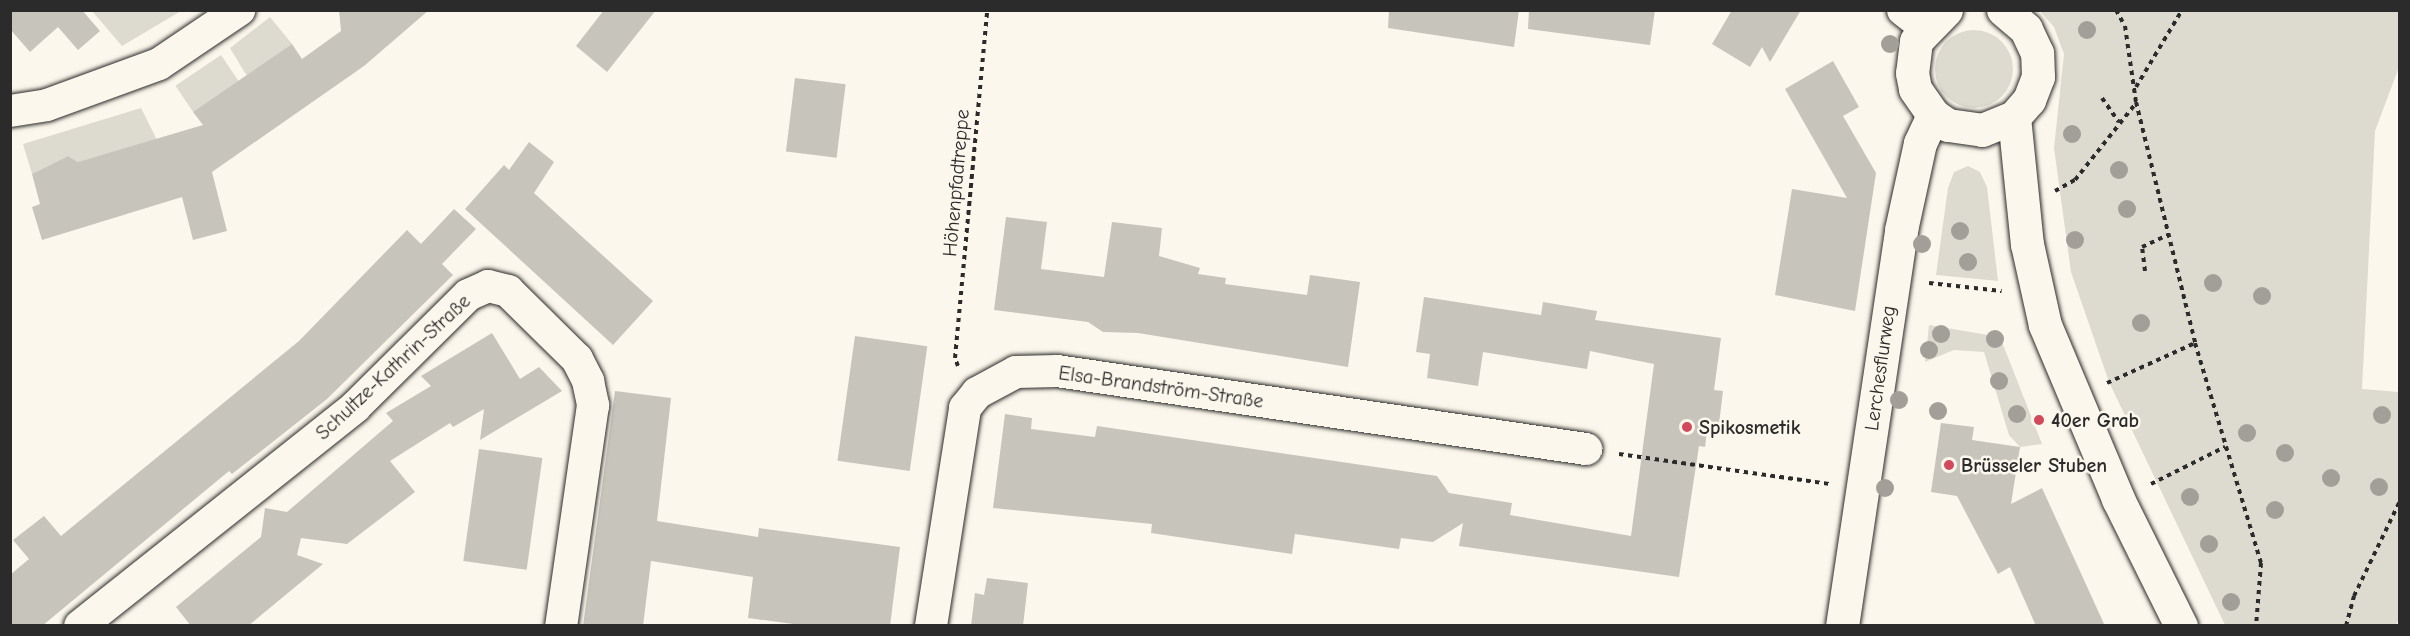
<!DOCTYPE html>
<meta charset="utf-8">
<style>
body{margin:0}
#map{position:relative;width:2410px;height:636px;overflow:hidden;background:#fbf7ec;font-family:"Comic Neue",sans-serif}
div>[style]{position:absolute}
.green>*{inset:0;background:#dddad0;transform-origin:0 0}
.round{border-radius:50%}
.building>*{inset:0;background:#c7c4bc;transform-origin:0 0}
.path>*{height:4px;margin-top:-2px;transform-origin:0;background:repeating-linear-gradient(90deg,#2b2b2b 0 4.5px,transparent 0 9px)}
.roads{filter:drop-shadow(0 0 2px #2b2b2b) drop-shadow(0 0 2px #2b2b2b)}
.minor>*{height:32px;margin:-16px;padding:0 16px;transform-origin:16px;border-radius:16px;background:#fbf7ec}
.tertiary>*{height:33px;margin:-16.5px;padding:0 16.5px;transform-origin:16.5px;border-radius:16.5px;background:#fbf7ec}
.trees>*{width:18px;height:18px;margin:-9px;border-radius:50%;background:#a19f98}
.dots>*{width:16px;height:16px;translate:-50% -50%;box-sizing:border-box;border:3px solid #fbf7ec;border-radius:50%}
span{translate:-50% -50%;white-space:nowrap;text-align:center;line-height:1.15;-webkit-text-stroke:5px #fbf7ec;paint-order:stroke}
.street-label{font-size:20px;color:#2b2b2b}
.poi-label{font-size:20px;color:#2b2b2b;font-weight:700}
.left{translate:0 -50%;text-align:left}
.frame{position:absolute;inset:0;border:12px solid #2b2b2b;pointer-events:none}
</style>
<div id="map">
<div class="green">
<i style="clip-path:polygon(92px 11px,181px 11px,122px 46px)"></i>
<i style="clip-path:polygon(2040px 11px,2399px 11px,2399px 67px,2375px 131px,2362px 389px,2399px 392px,2400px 616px,2396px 625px,2225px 625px,2109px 382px,2071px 272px,2054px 148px,2064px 54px,2054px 27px)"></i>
<i style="clip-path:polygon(270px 17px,292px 44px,247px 76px,230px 48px)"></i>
<i class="round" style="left:1935px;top:30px;width:78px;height:78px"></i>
<i style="left:221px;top:55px;width:32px;height:55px;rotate:56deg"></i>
<i style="clip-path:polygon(141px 108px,157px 140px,78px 162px,68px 156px,32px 174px,23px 144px)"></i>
<i style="clip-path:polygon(1968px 166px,1980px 172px,1987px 187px,1998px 281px,1936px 275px,1948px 188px,1954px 172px)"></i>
<i style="clip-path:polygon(1929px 325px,2000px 337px,2042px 444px,2020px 447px,2009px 435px,1984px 352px,1954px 350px,1925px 362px)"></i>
</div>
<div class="building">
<i style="clip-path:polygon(10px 10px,82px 10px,100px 31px,78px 50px,58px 27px,30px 52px,10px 29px)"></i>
<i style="clip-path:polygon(339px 10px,429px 10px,364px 66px,212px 172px,227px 231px,193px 240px,182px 197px,42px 240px,32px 207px,40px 204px,32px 174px,68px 156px,78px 162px,203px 125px,193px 112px,292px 44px,302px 59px,341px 31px)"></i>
<i style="clip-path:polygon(604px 10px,656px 10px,607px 72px,576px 46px)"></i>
<i style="clip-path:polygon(1389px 10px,1519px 10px,1514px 47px,1388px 28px)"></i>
<i style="clip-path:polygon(1529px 10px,1655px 10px,1650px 45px,1528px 29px)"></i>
<i style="clip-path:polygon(1732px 10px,1801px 10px,1770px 62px,1762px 47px,1750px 67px,1712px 44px)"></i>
<i style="clip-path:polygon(1833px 61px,1859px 107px,1843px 116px,1876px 173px,1855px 311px,1775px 295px,1792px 189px,1847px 198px,1785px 89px)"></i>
<i style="left:795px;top:78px;width:51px;height:74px;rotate:7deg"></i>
<i style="clip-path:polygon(529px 142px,554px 162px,534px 193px,653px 301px,613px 345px,465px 209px,504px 165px,509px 170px)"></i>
<i style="clip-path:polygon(454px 209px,476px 229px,442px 264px,453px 275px,327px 399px,232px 474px,229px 471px,42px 626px,10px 626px,10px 575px,29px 559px,13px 540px,44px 516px,61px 536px,299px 341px,407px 230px,421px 244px)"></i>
<i style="clip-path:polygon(1006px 217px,1047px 222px,1041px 269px,1104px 277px,1112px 222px,1162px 228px,1159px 256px,1200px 268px,1198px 274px,1226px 278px,1225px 284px,1307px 295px,1310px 275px,1360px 282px,1348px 367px,1138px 333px,1103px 332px,1088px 322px,994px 310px)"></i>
<i style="clip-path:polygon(1424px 297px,1541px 315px,1543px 302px,1597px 311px,1595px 320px,1721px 338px,1714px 390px,1723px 391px,1719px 424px,1708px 423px,1705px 447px,1699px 446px,1679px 577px,1459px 546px,1463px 523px,1433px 542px,1401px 538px,1399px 549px,1295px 534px,1292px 554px,1151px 533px,1152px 524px,993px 508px,1005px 414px,1032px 418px,1031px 429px,1095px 437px,1097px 426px,1437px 476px,1449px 493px,1512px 503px,1510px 515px,1631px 536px,1654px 364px,1590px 351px,1587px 369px,1483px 352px,1478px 386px,1427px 378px,1430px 354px,1416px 352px)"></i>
<i style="clip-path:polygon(492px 333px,520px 379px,539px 367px,562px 391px,480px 440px,484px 409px,453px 427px,450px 423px,390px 461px,415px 492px,347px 544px,301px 538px,297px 555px,323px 564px,248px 626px,191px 626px,176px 607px,261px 537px,265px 508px,287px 512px,393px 421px,386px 413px,431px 386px,421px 376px)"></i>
<i style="left:855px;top:336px;width:73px;height:126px;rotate:8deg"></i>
<i style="clip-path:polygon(615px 391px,671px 398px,657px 521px,758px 537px,759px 528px,900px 547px,890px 626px,808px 626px,748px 618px,753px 577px,651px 561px,643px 626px,583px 626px)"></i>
<i style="clip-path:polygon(1941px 423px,1974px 427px,1972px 440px,2020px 447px,2011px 504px,2042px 488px,2105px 626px,2036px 626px,2010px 567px,1998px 574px,1957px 496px,1931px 492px)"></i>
<i style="left:479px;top:449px;width:64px;height:113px;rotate:8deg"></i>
<i style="clip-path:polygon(987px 578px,1028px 583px,1023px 626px,971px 626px,975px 593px,984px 595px)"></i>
</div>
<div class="path">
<i style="left:2116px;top:10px;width:18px;rotate:61deg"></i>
<i style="left:2125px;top:26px;width:77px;rotate:81.8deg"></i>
<i style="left:2136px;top:102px;width:248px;rotate:76.2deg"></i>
<i style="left:2195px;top:343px;width:230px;rotate:73.3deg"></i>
<i style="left:2261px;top:563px;width:63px;rotate:94.5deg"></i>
<i style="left:2136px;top:87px;width:90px;rotate:-59.1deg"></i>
<i style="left:2102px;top:98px;width:29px;rotate:55deg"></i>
<i style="left:2055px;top:191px;width:23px;rotate:-29deg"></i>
<i style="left:2075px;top:180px;width:98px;rotate:-51.6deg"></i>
<i style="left:2145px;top:271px;width:24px;rotate:-97deg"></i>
<i style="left:2142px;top:247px;width:29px;rotate:-25deg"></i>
<i style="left:1929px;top:283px;width:73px;rotate:6.3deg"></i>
<i style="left:958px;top:366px;width:9px;rotate:-111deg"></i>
<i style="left:955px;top:358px;width:349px;rotate:-84.7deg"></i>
<i style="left:2107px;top:383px;width:97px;rotate:-24.4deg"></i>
<i style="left:1619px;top:454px;width:212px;rotate:8.1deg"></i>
<i style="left:2151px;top:484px;width:83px;rotate:-26.6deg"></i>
<i style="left:2346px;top:626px;width:31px;rotate:-75deg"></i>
<i style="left:2354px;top:596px;width:106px;rotate:-64.2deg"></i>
</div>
<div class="roads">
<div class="minor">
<i style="left:1903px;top:10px;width:28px;rotate:38deg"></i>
<i style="left:10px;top:111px;width:37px;rotate:-9deg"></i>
<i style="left:47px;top:105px;width:119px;rotate:-20.1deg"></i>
<i style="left:159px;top:64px;width:97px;rotate:-34deg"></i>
<i style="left:80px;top:626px;width:352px;rotate:-38.5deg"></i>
<i style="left:355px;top:407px;width:159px;rotate:-44.7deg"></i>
<i style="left:468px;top:295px;width:22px;rotate:-24deg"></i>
<i style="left:488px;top:286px;width:21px;rotate:14deg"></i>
<i style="left:508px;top:291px;width:97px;rotate:44.6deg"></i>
<i style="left:577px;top:359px;width:25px;rotate:63deg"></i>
<i style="left:588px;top:381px;width:25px;rotate:78deg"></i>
<i style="left:593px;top:405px;width:223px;rotate:98.2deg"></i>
<i style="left:931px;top:626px;width:221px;rotate:-81.1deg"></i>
<i style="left:965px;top:408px;width:19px;rotate:-51deg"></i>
<i style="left:977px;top:393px;width:44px;rotate:-28.3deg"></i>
<i style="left:1016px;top:372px;width:41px;rotate:-1.4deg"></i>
<i style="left:1057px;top:371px;width:535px;rotate:8.39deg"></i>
</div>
<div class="tertiary">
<i style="left:1946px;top:10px;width:43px;rotate:134.1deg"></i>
<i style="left:1916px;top:41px;width:32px;rotate:97deg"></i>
<i style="left:1912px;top:73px;width:16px;rotate:79deg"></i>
<i style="left:1915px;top:89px;width:32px;rotate:55deg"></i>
<i style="left:1933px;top:115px;width:18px;rotate:34deg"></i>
<i style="left:1948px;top:125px;width:34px;rotate:8deg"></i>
<i style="left:1982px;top:130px;width:35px;rotate:-22deg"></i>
<i style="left:2014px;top:117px;width:23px;rotate:-49deg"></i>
<i style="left:2029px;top:100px;width:25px;rotate:-69deg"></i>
<i style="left:2038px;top:77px;width:24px;rotate:-92deg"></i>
<i style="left:2037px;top:53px;width:26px;rotate:-115deg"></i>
<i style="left:2026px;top:29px;width:30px;rotate:-140deg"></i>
<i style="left:2014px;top:117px;width:128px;rotate:84.2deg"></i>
<i style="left:2027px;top:244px;width:83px;rotate:77.5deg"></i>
<i style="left:2045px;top:325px;width:189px;rotate:67.2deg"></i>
<i style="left:2118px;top:499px;width:142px;rotate:63.6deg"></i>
<i style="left:1842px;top:626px;width:400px;rotate:-81.5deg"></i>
<i style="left:1901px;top:230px;width:89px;rotate:-77.7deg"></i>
<i style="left:1920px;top:143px;width:31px;rotate:-65deg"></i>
</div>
</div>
<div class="trees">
<i style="left:2087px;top:30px"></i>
<i style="left:1890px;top:44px"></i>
<i style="left:2072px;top:134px"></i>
<i style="left:2119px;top:170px"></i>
<i style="left:2127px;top:209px"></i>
<i style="left:1960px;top:231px"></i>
<i style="left:2075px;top:240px"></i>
<i style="left:1922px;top:244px"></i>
<i style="left:1968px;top:262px"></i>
<i style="left:2213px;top:283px"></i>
<i style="left:2262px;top:296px"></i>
<i style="left:2141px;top:323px"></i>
<i style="left:1941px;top:334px"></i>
<i style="left:1995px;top:339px"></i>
<i style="left:1929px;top:350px"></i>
<i style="left:1999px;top:381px"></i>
<i style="left:1899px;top:400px"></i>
<i style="left:1938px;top:411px"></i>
<i style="left:2017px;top:414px"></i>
<i style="left:2382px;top:415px"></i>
<i style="left:2247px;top:433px"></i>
<i style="left:2285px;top:453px"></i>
<i style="left:2331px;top:478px"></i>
<i style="left:2379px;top:487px"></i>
<i style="left:1885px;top:488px"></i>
<i style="left:2190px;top:497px"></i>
<i style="left:2275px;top:510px"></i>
<i style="left:2209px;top:544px"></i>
<i style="left:2231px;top:602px"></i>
</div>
<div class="dots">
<i style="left:2039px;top:420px;background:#d1495b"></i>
<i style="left:1687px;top:427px;background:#d1495b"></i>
<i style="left:1949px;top:465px;background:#d1495b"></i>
</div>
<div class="street-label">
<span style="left:956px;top:183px;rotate:-85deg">Höhenpfadtreppe</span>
<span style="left:393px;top:367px;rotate:-43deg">Schultze-Kathrin-Straße</span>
<span style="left:1880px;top:368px;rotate:-82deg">Lerchesflurweg</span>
<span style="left:1161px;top:387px;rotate:8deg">Elsa-Brandström-Straße</span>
</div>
<div class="poi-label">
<span class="left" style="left:2051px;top:420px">40er Grab</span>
<span class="left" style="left:1699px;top:427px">Spikosmetik</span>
<span class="left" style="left:1961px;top:465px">Brüsseler Stuben</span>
</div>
<div class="frame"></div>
</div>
